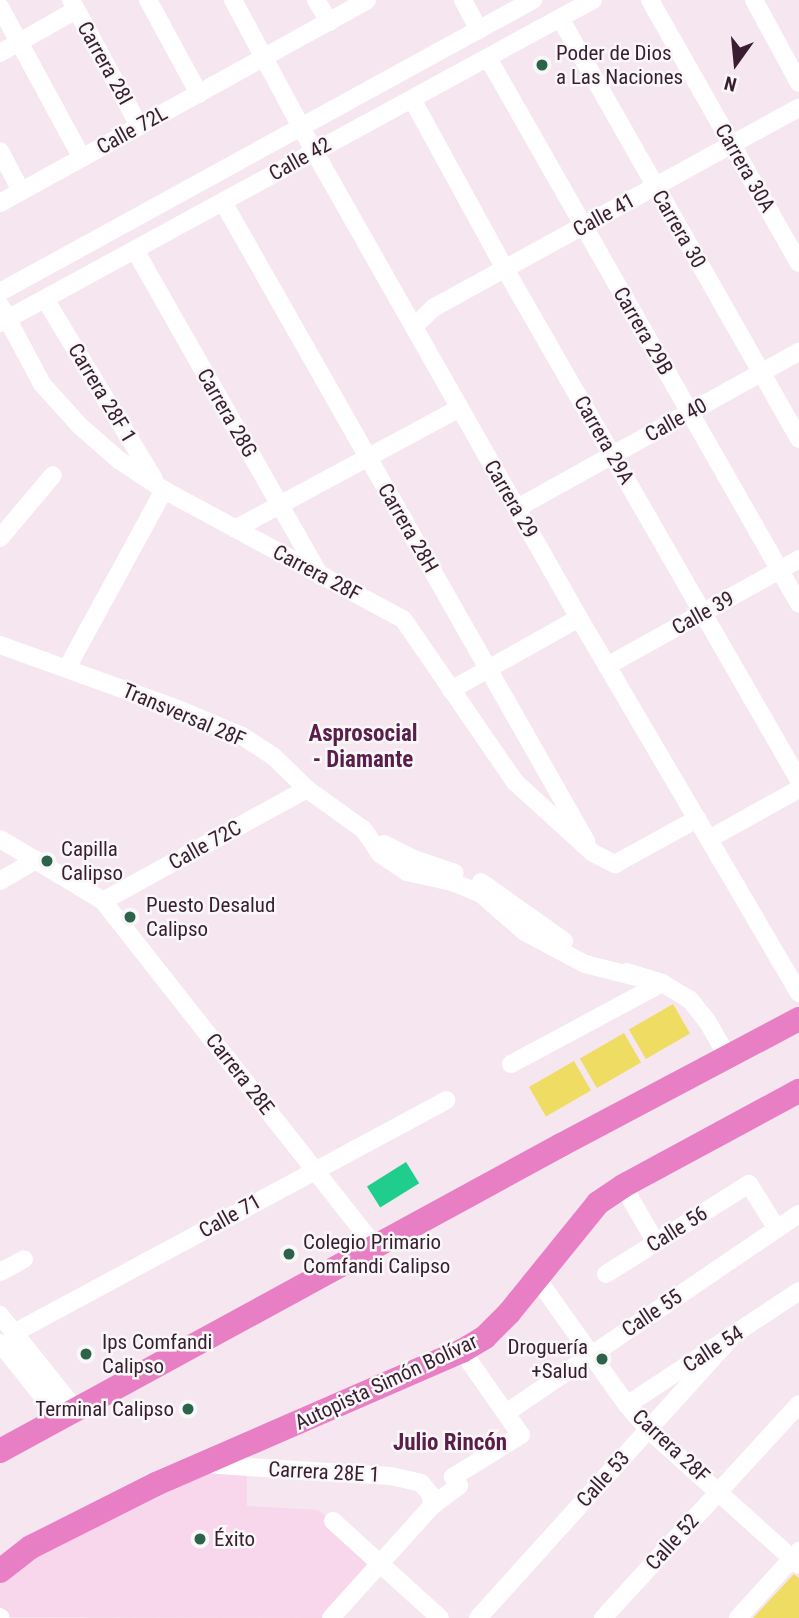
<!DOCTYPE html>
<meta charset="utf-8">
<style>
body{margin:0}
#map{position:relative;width:799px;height:1618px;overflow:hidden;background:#f6e6ef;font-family:"Roboto Condensed",sans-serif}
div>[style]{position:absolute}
.built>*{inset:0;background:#f8d6eb}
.green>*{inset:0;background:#efdd63;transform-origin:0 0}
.water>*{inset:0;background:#1fcd8d;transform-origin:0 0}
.minor>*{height:18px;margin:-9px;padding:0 9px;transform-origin:9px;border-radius:9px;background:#fff}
.highway>*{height:24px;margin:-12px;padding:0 12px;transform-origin:12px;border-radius:12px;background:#e87fc5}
.dots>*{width:19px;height:19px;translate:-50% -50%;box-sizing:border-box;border:4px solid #f8f8f8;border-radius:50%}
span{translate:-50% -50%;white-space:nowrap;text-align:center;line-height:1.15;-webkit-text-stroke:5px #f8f8f8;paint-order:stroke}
.poi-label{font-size:21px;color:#3a1d30}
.left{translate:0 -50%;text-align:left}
.right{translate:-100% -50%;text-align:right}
.street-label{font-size:21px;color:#3a1d30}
.neighbourhood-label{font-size:23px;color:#5b1d49;font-weight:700}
.north{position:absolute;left:701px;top:28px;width:70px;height:70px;-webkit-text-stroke:5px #f8f8f8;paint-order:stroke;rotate:195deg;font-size:19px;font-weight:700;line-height:28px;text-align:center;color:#3a1d30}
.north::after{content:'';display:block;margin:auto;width:24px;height:32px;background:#3a1d30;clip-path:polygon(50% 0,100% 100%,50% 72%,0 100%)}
</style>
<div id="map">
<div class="built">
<i style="clip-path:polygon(200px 1463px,247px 1467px,247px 1506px,318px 1510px,380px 1564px,331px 1618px,0 1617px,0 1571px)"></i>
</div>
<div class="green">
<i style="left:673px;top:1004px;width:34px;height:51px;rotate:60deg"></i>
<i style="left:624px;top:1033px;width:34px;height:51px;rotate:60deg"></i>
<i style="left:574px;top:1061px;width:34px;height:52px;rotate:60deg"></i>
<i style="clip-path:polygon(794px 1574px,799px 1578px,799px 1618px,753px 1618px)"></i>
</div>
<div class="water">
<i style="left:406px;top:1162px;width:25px;height:46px;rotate:58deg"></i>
</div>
<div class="minor">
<i style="left:71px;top:0;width:143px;rotate:61.6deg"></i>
<i style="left:148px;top:0;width:107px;rotate:61.5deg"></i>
<i style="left:233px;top:0;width:171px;rotate:61.8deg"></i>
<i style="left:314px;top:151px;width:537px;rotate:60.43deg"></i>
<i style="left:579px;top:618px;width:435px;rotate:59.6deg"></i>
<i style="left:316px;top:0;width:26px;rotate:59deg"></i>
<i style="left:463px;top:0;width:34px;rotate:62deg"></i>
<i style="left:650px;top:0;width:302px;rotate:60.5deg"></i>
<i style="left:754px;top:0;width:94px;rotate:61.5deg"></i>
<i style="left:0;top:7px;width:172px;rotate:61.5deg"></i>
<i style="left:560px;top:18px;width:484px;rotate:60.4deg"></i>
<i style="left:0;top:53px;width:87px;rotate:-29.5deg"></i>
<i style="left:488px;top:58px;width:628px;rotate:60.33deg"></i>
<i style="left:412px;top:99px;width:194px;rotate:61.3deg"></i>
<i style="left:505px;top:269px;width:590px;rotate:60.09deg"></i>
<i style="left:0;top:151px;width:45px;rotate:62.3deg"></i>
<i style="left:223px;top:202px;width:735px;rotate:60.4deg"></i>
<i style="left:0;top:203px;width:419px;rotate:-28.9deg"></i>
<i style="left:135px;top:250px;width:375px;rotate:60.4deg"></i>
<i style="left:0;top:292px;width:608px;rotate:-28.72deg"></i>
<i style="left:45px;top:299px;width:210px;rotate:58.8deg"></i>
<i style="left:0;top:305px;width:89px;rotate:62deg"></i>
<i style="left:42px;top:384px;width:57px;rotate:47.9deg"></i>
<i style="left:80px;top:426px;width:52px;rotate:41.1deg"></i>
<i style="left:119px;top:460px;width:54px;rotate:33.7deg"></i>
<i style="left:164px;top:490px;width:272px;rotate:28.4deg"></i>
<i style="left:403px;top:619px;width:198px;rotate:55.5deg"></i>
<i style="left:515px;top:782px;width:105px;rotate:42.3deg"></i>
<i style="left:593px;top:853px;width:25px;rotate:27deg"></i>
<i style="left:615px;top:864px;width:94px;rotate:-28.8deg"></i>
<i style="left:0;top:323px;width:675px;rotate:-28.58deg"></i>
<i style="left:414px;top:327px;width:27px;rotate:-45deg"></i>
<i style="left:433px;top:308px;width:417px;rotate:-28.7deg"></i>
<i style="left:517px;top:508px;width:322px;rotate:-29deg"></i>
<i style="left:235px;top:529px;width:255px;rotate:-28.3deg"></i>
<i style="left:0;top:538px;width:82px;rotate:-49.9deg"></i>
<i style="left:0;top:645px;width:189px;rotate:19.8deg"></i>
<i style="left:178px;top:709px;width:69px;rotate:22.9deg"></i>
<i style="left:242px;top:736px;width:38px;rotate:33deg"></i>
<i style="left:274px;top:757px;width:46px;rotate:44.1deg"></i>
<i style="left:307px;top:789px;width:70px;rotate:35.7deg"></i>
<i style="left:364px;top:830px;width:29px;rotate:56deg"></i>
<i style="left:380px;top:854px;width:32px;rotate:34deg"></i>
<i style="left:407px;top:872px;width:46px;rotate:12.5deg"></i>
<i style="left:452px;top:882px;width:31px;rotate:22deg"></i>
<i style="left:481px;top:894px;width:58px;rotate:40.8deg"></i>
<i style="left:525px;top:932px;width:32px;rotate:28deg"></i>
<i style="left:553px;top:947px;width:36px;rotate:28deg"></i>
<i style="left:585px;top:964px;width:53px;rotate:14.3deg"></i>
<i style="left:607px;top:666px;width:220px;rotate:-29.1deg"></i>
<i style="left:67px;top:668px;width:203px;rotate:-61.4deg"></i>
<i style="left:451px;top:690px;width:147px;rotate:-29.4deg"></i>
<i style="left:0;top:839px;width:120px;rotate:31deg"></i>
<i style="left:103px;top:901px;width:442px;rotate:51.8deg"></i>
<i style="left:709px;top:839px;width:103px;rotate:-29.1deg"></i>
<i style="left:384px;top:844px;width:30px;rotate:27deg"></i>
<i style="left:411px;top:858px;width:46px;rotate:18.8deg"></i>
<i style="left:0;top:881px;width:42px;rotate:-30.3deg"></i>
<i style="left:481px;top:882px;width:102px;rotate:35.4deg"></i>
<i style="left:103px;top:901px;width:233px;rotate:-28.8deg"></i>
<i style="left:627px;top:972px;width:37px;rotate:17deg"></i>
<i style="left:662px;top:983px;width:33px;rotate:31deg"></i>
<i style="left:690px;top:1000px;width:27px;rotate:51deg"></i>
<i style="left:707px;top:1021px;width:39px;rotate:60deg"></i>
<i style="left:511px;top:1064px;width:171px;rotate:-28.2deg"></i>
<i style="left:623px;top:1186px;width:64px;rotate:59.8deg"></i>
<i style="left:0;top:1272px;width:27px;rotate:-28deg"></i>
<i style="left:606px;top:1274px;width:169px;rotate:-32.2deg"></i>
<i style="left:749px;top:1184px;width:53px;rotate:58.1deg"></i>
<i style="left:536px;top:1277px;width:157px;rotate:54.6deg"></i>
<i style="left:627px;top:1405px;width:32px;rotate:49deg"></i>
<i style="left:648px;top:1429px;width:203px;rotate:42deg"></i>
<i style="left:0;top:1315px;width:120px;rotate:51.4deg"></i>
<i style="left:14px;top:1333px;width:491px;rotate:-28.3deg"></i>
<i style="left:0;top:1343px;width:95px;rotate:51.4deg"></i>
<i style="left:627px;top:1405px;width:206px;rotate:-33.5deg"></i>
<i style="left:506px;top:1413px;width:354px;rotate:-34.2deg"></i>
<i style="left:204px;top:1464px;width:187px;rotate:3.7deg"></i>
<i style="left:391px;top:1476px;width:31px;rotate:13deg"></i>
<i style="left:421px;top:1483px;width:16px;rotate:50deg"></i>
<i style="left:431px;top:1495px;width:11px;rotate:85deg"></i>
<i style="left:333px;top:1521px;width:144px;rotate:42.2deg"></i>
<i style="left:0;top:1617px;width:1px;rotate:45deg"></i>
<i style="left:331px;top:1618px;width:151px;rotate:-48deg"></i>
<i style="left:432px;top:1506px;width:34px;rotate:-37deg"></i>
<i style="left:459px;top:1486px;width:11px;rotate:-124deg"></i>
<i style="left:453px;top:1477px;width:80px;rotate:-31.7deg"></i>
<i style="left:521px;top:1435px;width:103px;rotate:-125.1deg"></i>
<i style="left:478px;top:1618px;width:375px;rotate:-47.9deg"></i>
<i style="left:603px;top:1618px;width:290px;rotate:-47.5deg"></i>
<i style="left:738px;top:1618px;width:91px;rotate:-47.7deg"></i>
</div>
<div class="highway">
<i style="left:0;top:1451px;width:639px;rotate:-28.61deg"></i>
<i style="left:561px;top:1145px;width:269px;rotate:-27.9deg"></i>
<i style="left:0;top:1571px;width:39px;rotate:-38deg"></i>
<i style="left:31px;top:1547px;width:140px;rotate:-26.7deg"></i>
<i style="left:156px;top:1484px;width:334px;rotate:-23.5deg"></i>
<i style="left:462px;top:1351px;width:27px;rotate:-31deg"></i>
<i style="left:485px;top:1337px;width:34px;rotate:-45deg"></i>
<i style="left:509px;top:1313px;width:141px;rotate:-51deg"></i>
<i style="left:598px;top:1203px;width:30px;rotate:-34deg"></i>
<i style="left:623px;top:1186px;width:200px;rotate:-28.4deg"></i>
</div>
<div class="dots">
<i style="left:542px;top:65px;background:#2d634a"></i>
<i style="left:47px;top:861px;background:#2d634a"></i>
<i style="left:130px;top:917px;background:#2d634a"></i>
<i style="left:289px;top:1254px;background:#2d634a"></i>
<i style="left:86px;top:1354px;background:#2d634a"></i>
<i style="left:602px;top:1359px;background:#2d634a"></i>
<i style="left:188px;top:1409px;background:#2d634a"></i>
<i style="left:200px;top:1539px;background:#2d634a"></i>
</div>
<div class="poi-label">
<span class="left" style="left:556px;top:65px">Poder de Dios<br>a Las Naciones</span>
<span class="left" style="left:61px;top:861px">Capilla<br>Calipso</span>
<span class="left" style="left:146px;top:917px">Puesto Desalud<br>Calipso</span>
<span class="left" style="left:303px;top:1254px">Colegio Primario<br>Comfandi Calipso</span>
<span class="left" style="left:102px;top:1354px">Ips Comfandi<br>Calipso</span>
<span class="right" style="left:588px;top:1359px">Droguería<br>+Salud</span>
<span class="right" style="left:174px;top:1409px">Terminal Calipso</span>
<span class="left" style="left:214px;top:1539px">Éxito</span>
</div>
<div class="street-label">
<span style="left:105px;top:63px;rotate:61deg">Carrera 28I</span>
<span style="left:132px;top:130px;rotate:-29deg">Calle 72L</span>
<span style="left:300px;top:159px;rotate:-29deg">Calle 42</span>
<span style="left:745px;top:168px;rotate:60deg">Carrera 30A</span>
<span style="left:604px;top:215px;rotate:-29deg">Calle 41</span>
<span style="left:679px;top:229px;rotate:60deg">Carrera 30</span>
<span style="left:643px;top:331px;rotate:60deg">Carrera 29B</span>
<span style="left:102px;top:393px;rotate:59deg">Carrera 28F 1</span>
<span style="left:227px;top:413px;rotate:60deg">Carrera 28G</span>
<span style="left:676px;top:420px;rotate:-29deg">Calle 40</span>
<span style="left:604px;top:440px;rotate:60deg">Carrera 29A</span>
<span style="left:511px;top:499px;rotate:60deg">Carrera 29</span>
<span style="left:408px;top:528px;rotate:60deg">Carrera 28H</span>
<span style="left:317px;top:573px;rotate:28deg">Carrera 28F</span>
<span style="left:703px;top:613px;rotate:-29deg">Calle 39</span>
<span style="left:184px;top:715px;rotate:23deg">Transversal 28F</span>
<span style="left:205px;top:845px;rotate:-29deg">Calle 72C</span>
<span style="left:240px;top:1074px;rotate:52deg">Carrera 28E</span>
<span style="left:230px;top:1216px;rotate:-29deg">Calle 71</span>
<span style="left:677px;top:1229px;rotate:-32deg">Calle 56</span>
<span style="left:652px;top:1313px;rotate:-34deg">Calle 55</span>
<span style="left:713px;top:1349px;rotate:-33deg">Calle 54</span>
<span style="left:386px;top:1382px;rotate:-25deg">Autopista Simón Bolívar</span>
<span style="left:671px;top:1446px;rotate:43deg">Carrera 28F</span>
<span style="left:324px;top:1472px;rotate:3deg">Carrera 28E 1</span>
<span style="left:603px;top:1479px;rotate:-48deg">Calle 53</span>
<span style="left:672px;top:1542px;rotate:-48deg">Calle 52</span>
</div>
<div class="neighbourhood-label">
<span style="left:363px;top:747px">Asprosocial<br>- Diamante</span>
<span style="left:450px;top:1443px">Julio Rincón</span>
</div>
<div class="north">N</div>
</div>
